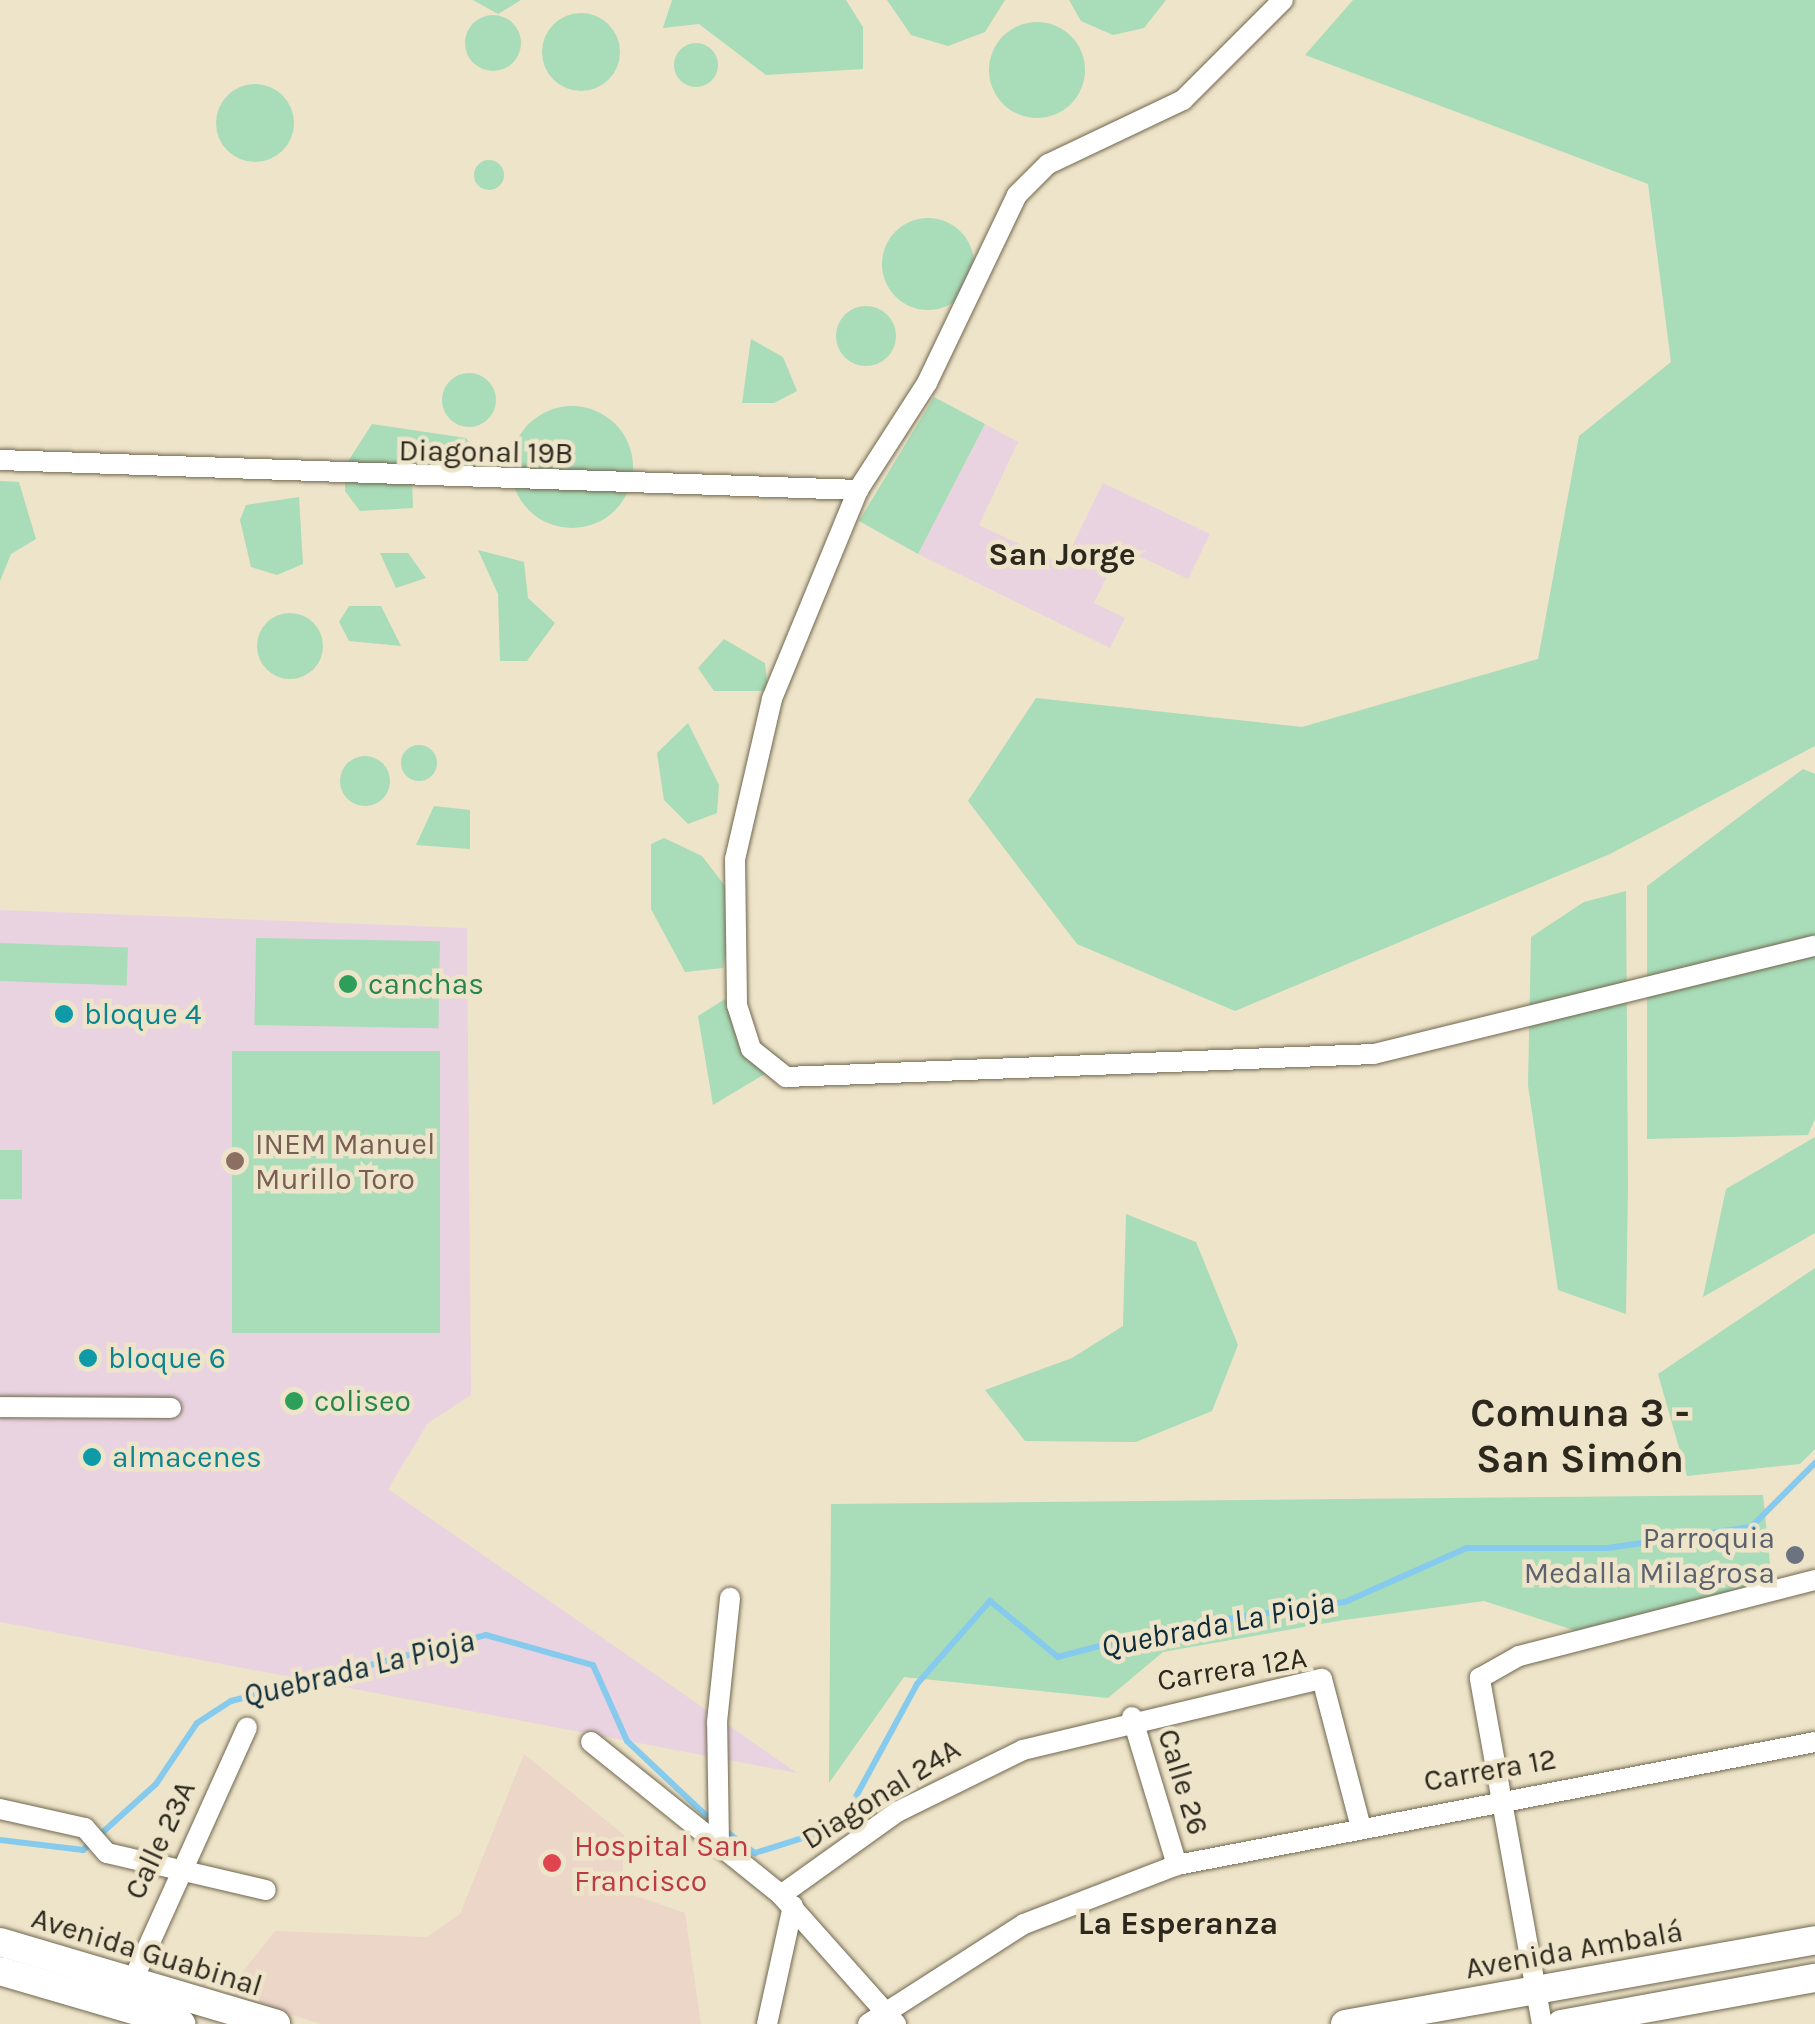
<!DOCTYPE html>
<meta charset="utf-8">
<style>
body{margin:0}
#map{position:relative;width:1815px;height:2024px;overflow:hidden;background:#eee4c9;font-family:Karla,sans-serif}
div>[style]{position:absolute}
.education>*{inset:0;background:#e9d3e0}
.medical>*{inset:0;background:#ebd6c8}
.green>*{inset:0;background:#a9dcb8;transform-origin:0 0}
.round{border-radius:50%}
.stream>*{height:6px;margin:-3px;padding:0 3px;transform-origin:3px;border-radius:3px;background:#86cbee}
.roads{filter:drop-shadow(0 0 2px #706750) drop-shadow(0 0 2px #706750)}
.minor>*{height:20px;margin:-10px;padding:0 10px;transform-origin:10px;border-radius:10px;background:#fff}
.major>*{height:28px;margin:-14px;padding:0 14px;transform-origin:14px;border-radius:14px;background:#fff}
.dots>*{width:28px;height:28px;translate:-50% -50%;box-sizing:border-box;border:5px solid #eee4c9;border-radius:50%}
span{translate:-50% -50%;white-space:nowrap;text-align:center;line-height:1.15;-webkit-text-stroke:9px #eee4c9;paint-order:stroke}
.street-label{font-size:30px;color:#2c281e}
.leisure-label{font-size:30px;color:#27864d}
.left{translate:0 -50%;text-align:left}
.culture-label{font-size:30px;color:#0d838f}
.education-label{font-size:30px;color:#785e54}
.worship-label{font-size:30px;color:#5b616d}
.right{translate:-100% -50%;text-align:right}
.health-label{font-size:30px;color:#be3a42}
.neighbourhood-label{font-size:32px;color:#2c281e;font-weight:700}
.water-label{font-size:32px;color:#0d2d3c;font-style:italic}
.district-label{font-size:40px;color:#2c281e;font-weight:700}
</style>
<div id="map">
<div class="education">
<i style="clip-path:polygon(985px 424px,1018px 442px,979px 525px,1063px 565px,1103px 483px,1210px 534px,1188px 579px,1121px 548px,1094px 603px,1125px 618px,1110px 648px,918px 554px)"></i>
<i style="clip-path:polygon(0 910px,467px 928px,471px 1395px,428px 1423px,388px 1489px,797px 1773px,0 1622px)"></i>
</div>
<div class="medical">
<i style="clip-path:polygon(524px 1754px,624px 1835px,622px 1891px,685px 1913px,701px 2024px,321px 2024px,225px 1994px,275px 1931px,427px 1937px,460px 1914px)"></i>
</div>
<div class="green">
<i style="clip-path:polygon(473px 0,521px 0,498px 14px)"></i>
<i style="clip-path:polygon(672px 0,846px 0,863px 27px,863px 69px,766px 75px,699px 24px,663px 28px)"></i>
<i style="clip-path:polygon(887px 0,1005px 0,985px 32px,948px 46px,911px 35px)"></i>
<i style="clip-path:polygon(1069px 0,1166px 0,1144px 28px,1113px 35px,1081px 21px)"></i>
<i style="clip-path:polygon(1353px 0,1815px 0,1815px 746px,1610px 854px,1235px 1011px,1077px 944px,968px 801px,1036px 698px,1302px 727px,1538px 659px,1579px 436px,1671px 362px,1648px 184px,1305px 55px)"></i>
<i class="round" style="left:542px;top:13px;width:78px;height:78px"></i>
<i class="round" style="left:465px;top:15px;width:56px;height:56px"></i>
<i class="round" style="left:989px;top:22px;width:96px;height:96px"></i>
<i class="round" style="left:674px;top:43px;width:44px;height:44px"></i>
<i class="round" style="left:216px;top:84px;width:78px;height:78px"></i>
<i class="round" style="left:474px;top:160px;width:30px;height:30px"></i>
<i class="round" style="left:882px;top:218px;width:92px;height:92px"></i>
<i class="round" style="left:836px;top:306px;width:60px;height:60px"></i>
<i style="clip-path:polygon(751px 339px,783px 357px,797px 391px,774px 403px,742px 403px)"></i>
<i class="round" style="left:442px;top:373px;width:54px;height:54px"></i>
<i style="clip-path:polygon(934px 397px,985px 424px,918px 554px,859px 521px)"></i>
<i class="round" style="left:511px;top:406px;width:122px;height:122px"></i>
<i style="clip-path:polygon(372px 424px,466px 438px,488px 468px,412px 479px,413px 508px,360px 511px,345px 491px,345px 466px)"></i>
<i style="clip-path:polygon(0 481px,19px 482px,36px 539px,11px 554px,0 581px)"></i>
<i style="clip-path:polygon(299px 497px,303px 564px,277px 575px,251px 567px,240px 520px,246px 505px)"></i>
<i style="clip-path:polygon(478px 550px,524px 562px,528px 598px,555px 623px,527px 661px,500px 661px,498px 594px)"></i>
<i style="clip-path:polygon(380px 553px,408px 553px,426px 578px,396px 588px)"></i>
<i style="clip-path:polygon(349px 606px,381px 606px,401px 646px,349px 641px,339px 622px)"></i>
<i class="round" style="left:257px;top:613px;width:66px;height:66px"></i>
<i style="clip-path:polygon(724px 639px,765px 663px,768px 691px,714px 691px,698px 668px)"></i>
<i style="clip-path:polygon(688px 723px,719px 785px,717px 813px,688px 824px,664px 800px,657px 753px)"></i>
<i class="round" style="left:401px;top:745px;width:36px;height:36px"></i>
<i class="round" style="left:340px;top:756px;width:50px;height:50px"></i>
<i style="clip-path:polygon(1803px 769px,1815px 774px,1815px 1119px,1808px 1135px,1647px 1139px,1647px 886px)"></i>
<i style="clip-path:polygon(434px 806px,470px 810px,470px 849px,416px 845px)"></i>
<i style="clip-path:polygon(664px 838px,702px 856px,725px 886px,732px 922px,723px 968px,685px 972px,651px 909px,651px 844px)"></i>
<i style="clip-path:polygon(1626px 891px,1628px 1186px,1626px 1314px,1558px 1290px,1528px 1085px,1531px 937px,1584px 902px)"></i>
<i style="left:256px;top:938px;width:184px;height:87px;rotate:1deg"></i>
<i style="left:0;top:943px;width:128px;height:38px;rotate:2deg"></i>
<i style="clip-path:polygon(725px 999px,747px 1032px,785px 1062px,713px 1105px,698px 1016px)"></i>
<i style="left:232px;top:1051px;width:208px;height:282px"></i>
<i style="clip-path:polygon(1815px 1137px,1815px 1233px,1703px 1297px,1726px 1189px)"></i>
<i style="left:0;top:1150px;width:22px;height:49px"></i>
<i style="clip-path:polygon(1126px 1214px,1196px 1242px,1238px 1345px,1212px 1411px,1136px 1442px,1025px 1441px,985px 1390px,1072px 1358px,1123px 1326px)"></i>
<i style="clip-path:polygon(1815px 1268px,1815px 1449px,1800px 1464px,1687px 1476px,1658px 1374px)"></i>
<i style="clip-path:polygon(1763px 1495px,1772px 1582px,1589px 1635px,1484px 1601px,1344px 1620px,1163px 1652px,1108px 1698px,904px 1677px,829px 1783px,831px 1504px)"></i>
</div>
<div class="stream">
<i style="left:724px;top:1830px;width:39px;rotate:37deg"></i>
<i style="left:755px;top:1853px;width:89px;rotate:-17.6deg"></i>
<i style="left:840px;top:1826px;width:162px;rotate:-61.5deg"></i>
<i style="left:917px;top:1684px;width:111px;rotate:-48.7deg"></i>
<i style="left:990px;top:1601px;width:88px;rotate:39.5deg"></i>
<i style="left:1058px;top:1657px;width:117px;rotate:-14.9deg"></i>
<i style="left:1171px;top:1627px;width:176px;rotate:-8.2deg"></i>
<i style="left:1345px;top:1602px;width:133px;rotate:-23.9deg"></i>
<i style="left:1467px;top:1548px;width:141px"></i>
<i style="left:1608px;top:1548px;width:145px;rotate:-8.4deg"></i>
<i style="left:1751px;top:1527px;width:91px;rotate:-45deg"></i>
<i style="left:0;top:1840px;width:84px;rotate:6.9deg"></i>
<i style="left:83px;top:1850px;width:98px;rotate:-42.1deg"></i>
<i style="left:156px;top:1784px;width:73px;rotate:-56.1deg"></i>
<i style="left:197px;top:1723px;width:40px;rotate:-32.9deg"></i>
<i style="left:231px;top:1701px;width:263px;rotate:-14.5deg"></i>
<i style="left:486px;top:1635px;width:111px;rotate:15.7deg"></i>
<i style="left:593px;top:1665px;width:83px;rotate:65.9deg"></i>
<i style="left:627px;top:1741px;width:120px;rotate:43.3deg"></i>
</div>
<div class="roads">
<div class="minor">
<i style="left:1283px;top:0;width:141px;rotate:135deg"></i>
<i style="left:1183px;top:100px;width:149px;rotate:154.6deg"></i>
<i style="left:1048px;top:164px;width:44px;rotate:135deg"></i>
<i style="left:1017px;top:195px;width:208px;rotate:115.6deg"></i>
<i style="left:927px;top:383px;width:127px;rotate:122.8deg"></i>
<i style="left:858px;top:490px;width:226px;rotate:112.4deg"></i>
<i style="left:772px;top:699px;width:164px;rotate:103deg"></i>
<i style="left:735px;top:859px;width:146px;rotate:89.2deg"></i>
<i style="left:737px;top:1005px;width:46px;rotate:72.3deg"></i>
<i style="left:751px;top:1049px;width:45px;rotate:38.7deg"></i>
<i style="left:786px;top:1077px;width:588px;rotate:-2.24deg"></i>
<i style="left:1374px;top:1054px;width:454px;rotate:-13.8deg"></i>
<i style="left:0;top:460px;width:859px;rotate:2deg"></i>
<i style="left:0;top:1407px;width:171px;rotate:0.3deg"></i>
<i style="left:1132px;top:1717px;width:155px;rotate:73.1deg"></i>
<i style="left:591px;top:1742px;width:244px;rotate:38.8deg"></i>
<i style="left:781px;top:1895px;width:173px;rotate:48.3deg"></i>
<i style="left:0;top:1809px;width:87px;rotate:12.6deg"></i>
<i style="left:85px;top:1828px;width:33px;rotate:49deg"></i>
<i style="left:107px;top:1853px;width:163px;rotate:13.1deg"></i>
<i style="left:719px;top:1843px;width:121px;rotate:-90.9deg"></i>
<i style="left:717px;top:1722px;width:125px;rotate:-84deg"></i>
<i style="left:781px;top:1895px;width:143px;rotate:-35.6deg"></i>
<i style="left:897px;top:1812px;width:140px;rotate:-26.2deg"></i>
<i style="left:1023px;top:1750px;width:307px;rotate:-13.4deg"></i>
<i style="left:1322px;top:1679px;width:150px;rotate:75.3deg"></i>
<i style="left:133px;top:1980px;width:277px;rotate:-65.7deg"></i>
<i style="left:767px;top:2024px;width:121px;rotate:-77.6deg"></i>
<i style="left:868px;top:2024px;width:185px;rotate:-32.7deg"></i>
<i style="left:1024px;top:1924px;width:164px;rotate:-21.1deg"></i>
<i style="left:1177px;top:1865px;width:650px;rotate:-10.91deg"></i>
<i style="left:1542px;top:2024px;width:352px;rotate:-100.2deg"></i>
<i style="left:1480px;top:1678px;width:45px;rotate:-29.4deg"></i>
<i style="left:1519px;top:1656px;width:306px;rotate:-14.4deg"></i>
</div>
<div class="major">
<i style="left:0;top:1942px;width:288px;rotate:16.5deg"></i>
<i style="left:0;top:1971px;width:189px;rotate:16.3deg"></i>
<i style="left:1345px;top:2024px;width:477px;rotate:-10.1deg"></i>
<i style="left:1561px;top:2024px;width:258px;rotate:-10.3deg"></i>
</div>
</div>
<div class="dots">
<i style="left:348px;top:984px;background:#2e9e5b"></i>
<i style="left:64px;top:1014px;background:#0f9aa8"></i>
<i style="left:235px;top:1161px;background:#8d6e63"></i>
<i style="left:88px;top:1358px;background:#0f9aa8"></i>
<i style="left:294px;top:1401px;background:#2e9e5b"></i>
<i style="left:92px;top:1457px;background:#0f9aa8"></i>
<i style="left:1795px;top:1555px;background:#6b7280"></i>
<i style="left:552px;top:1863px;background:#e0444e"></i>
</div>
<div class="street-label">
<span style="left:486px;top:452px;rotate:1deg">Diagonal 19B</span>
<span style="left:1232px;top:1669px;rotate:-9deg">Carrera 12A</span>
<span style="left:1490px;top:1770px;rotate:-10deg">Carrera 12</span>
<span style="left:1183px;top:1782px;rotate:73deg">Calle 26</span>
<span style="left:881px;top:1794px;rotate:-32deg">Diagonal 24A</span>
<span style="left:160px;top:1840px;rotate:-65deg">Calle 23A</span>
<span style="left:1574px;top:1950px;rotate:-10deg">Avenida Ambalá</span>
<span style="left:147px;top:1952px;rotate:17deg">Avenida Guabinal</span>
</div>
<div class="leisure-label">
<span class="left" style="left:368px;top:984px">canchas</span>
<span class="left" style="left:314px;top:1401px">coliseo</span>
</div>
<div class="culture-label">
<span class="left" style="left:84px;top:1014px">bloque 4</span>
<span class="left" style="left:108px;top:1358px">bloque 6</span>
<span class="left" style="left:112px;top:1457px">almacenes</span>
</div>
<div class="education-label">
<span class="left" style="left:255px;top:1161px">INEM Manuel<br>Murillo Toro</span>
</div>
<div class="worship-label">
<span class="right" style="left:1775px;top:1555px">Parroquia<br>Medalla Milagrosa</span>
</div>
<div class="health-label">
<span class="left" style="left:574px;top:1863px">Hospital San<br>Francisco</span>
</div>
<div class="neighbourhood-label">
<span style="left:1062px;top:555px">San Jorge</span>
<span style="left:1178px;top:1924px">La Esperanza</span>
</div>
<div class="water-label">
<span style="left:1218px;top:1625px;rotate:-11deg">Quebrada La Pioja</span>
<span style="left:359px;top:1669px;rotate:-14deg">Quebrada La Pioja</span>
</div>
<div class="district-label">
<span style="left:1580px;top:1436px">Comuna 3 -<br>San Simón</span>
</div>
</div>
